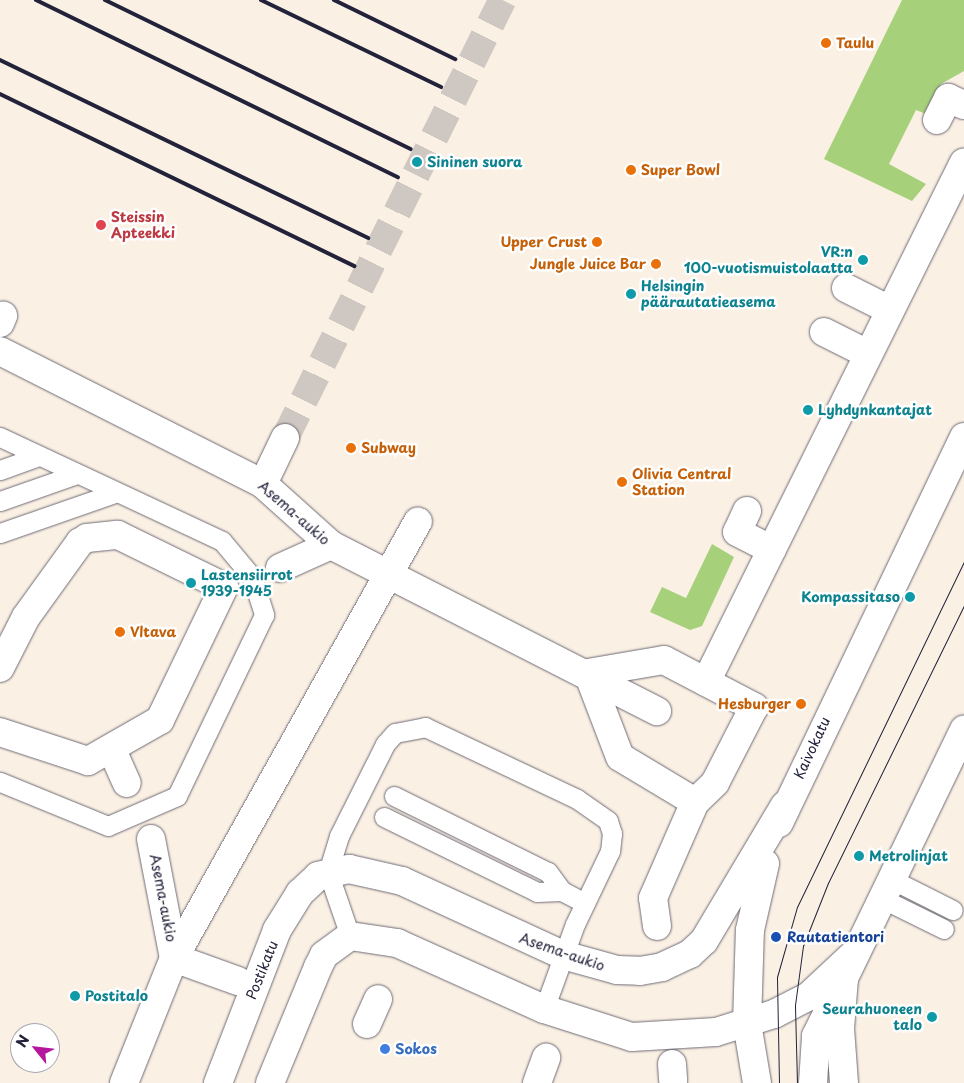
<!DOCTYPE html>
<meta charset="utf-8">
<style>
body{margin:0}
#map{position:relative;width:964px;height:1083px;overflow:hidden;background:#faf0e3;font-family:"Playpen Sans",sans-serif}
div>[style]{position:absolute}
.green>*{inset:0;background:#a7d07b}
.pedestrian-tunnel>*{height:28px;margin-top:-14px;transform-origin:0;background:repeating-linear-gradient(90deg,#cfc7c1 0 28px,transparent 0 42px)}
.roads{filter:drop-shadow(0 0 1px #6e6a76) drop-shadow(0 0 1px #6e6a76)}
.service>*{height:19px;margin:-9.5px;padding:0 9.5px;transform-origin:9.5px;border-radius:9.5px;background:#fff}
.pedestrian>*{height:28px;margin:-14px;padding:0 14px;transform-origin:14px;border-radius:14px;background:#fff}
.minor>*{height:28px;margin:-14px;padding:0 14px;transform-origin:14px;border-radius:14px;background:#fff}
.secondary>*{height:28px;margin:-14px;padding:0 14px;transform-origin:14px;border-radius:14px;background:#fff}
.tram>*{height:1px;margin:-0.5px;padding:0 0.5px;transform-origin:0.5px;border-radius:0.5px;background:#22223b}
.rail>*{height:4px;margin:-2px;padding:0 2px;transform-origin:2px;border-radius:2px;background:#22223b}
.dots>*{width:14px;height:14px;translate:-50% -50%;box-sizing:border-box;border:2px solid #fff;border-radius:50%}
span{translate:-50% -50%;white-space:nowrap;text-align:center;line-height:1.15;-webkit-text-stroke:5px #fff;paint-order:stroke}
.food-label{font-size:14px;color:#c56008;font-weight:700}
.left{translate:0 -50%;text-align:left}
.right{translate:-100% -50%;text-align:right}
.culture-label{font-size:14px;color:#0d838f;font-weight:700}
.health-label{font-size:14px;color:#be3a42;font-weight:700}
.street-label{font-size:14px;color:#22223b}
.transit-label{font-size:14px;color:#164399;font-weight:700}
.shop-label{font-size:14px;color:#366cbe;font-weight:700}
.north{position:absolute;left:10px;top:1023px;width:50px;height:50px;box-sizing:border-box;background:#fff;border:1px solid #a7a7b1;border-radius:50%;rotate:299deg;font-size:14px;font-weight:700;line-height:20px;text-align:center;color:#22223b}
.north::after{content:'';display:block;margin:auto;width:18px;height:22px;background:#b5179e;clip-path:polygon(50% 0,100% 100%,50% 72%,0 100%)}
</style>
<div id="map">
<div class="green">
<i style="clip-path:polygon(902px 0,964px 0,964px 71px,941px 84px,926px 114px,916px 110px,889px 164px,926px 184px,912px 201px,824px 159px)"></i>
<i style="clip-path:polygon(712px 544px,734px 557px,702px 626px,690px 630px,650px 612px,662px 587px,686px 598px)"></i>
</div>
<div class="pedestrian-tunnel">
<i style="left:285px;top:438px;width:489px;rotate:-63.6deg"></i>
</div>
<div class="roads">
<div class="service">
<i style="left:0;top:437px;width:245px;rotate:25.1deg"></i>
<i style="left:222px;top:541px;width:47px;rotate:50.2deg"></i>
<i style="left:252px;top:577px;width:40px;rotate:72deg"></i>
<i style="left:264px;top:615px;width:201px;rotate:115.7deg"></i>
<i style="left:177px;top:796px;width:75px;rotate:156.5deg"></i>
<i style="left:108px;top:826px;width:117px;rotate:-157.8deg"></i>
<i style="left:0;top:470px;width:41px;rotate:-19.7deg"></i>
<i style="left:0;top:501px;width:82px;rotate:-19.3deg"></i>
<i style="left:0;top:533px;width:122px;rotate:-19.2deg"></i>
<i style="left:394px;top:796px;width:172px;rotate:26.3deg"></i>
<i style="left:548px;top:872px;width:24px;rotate:54deg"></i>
<i style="left:562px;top:891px;width:26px;rotate:28deg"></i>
<i style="left:384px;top:817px;width:170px;rotate:26.1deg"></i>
<i style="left:537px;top:892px;width:25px;rotate:-2deg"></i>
<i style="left:891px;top:879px;width:69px;rotate:26.6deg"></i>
<i style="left:881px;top:898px;width:70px;rotate:26.2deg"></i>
<i style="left:350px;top:936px;width:68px;rotate:-109deg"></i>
<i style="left:328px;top:872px;width:38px;rotate:-73deg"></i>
<i style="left:339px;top:836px;width:103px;rotate:-63.4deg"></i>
<i style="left:385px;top:744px;width:15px;rotate:-48deg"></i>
<i style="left:395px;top:733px;width:31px;rotate:-11deg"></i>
<i style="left:425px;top:727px;width:168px;rotate:25.3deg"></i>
<i style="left:577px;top:799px;width:38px;rotate:35deg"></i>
<i style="left:608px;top:821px;width:13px;rotate:72deg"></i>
<i style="left:612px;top:833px;width:18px;rotate:96deg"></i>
<i style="left:610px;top:851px;width:81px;rotate:115.6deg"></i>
<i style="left:575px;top:924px;width:90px;rotate:110deg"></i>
</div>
<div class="pedestrian">
<i style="left:937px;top:120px;width:25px;rotate:-63deg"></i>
<i style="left:948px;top:98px;width:17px;rotate:24deg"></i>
<i style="left:846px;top:288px;width:49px;rotate:26.6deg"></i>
<i style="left:0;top:323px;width:8px;rotate:-67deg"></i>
<i style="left:824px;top:332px;width:49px;rotate:26.6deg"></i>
<i style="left:0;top:351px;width:295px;rotate:26.8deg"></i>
<i style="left:263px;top:484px;width:91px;rotate:41.9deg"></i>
<i style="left:331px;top:545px;width:366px;rotate:27deg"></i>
<i style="left:263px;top:484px;width:51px;rotate:-64.4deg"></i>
<i style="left:747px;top:511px;width:23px;rotate:115deg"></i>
<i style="left:737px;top:532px;width:39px;rotate:27deg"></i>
<i style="left:280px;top:568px;width:56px;rotate:-24.3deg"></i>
<i style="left:664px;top:660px;width:102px;rotate:27.6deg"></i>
<i style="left:754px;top:707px;width:85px;rotate:117.2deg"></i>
<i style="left:715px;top:783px;width:28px;rotate:136deg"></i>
<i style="left:695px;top:802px;width:87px;rotate:-149deg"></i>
<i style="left:620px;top:757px;width:90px;rotate:-110.9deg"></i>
<i style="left:588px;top:673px;width:77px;rotate:-9.7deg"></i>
<i style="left:0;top:668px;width:57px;rotate:-63deg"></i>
<i style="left:26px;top:617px;width:92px;rotate:-54.2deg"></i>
<i style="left:80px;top:542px;width:8px;rotate:-30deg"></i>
<i style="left:87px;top:538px;width:31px;rotate:-6deg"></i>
<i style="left:118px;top:535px;width:118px;rotate:26.1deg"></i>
<i style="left:224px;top:587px;width:148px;rotate:115.7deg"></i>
<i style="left:160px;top:720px;width:83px;rotate:150.3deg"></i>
<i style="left:88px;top:761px;width:93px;rotate:-161.8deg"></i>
<i style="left:706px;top:682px;width:580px;rotate:-63.61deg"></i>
<i style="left:112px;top:750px;width:36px;rotate:66deg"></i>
<i style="left:151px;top:839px;width:121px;rotate:79.1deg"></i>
<i style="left:657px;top:926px;width:28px;rotate:-98deg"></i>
<i style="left:653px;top:898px;width:105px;rotate:-66.4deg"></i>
<i style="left:174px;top:958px;width:68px;rotate:19.8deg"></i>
<i style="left:367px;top:1024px;width:27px;rotate:-66deg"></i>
<i style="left:672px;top:1064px;width:16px;rotate:86deg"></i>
<i style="left:124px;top:1083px;width:135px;rotate:-68.2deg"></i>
<i style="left:174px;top:958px;width:500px;rotate:-60.8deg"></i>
<i style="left:537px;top:1083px;width:27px;rotate:-70deg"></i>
</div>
<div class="minor">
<i style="left:813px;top:1083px;width:47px;rotate:-86.3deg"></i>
<i style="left:816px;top:1036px;width:64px;rotate:-63.8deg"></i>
</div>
<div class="secondary">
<i style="left:779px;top:823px;width:428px;rotate:-64.4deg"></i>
<i style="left:218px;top:1083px;width:164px;rotate:-68.9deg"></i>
<i style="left:277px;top:930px;width:44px;rotate:-58.1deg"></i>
<i style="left:300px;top:893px;width:25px;rotate:-43deg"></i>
<i style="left:318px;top:876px;width:32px;rotate:-13deg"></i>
<i style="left:349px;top:869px;width:54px;rotate:12.8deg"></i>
<i style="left:402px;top:881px;width:177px;rotate:24.7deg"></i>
<i style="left:563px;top:955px;width:56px;rotate:15.5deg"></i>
<i style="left:617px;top:970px;width:23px;rotate:2deg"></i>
<i style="left:640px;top:971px;width:22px;rotate:-10deg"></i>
<i style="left:662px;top:967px;width:31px;rotate:-25deg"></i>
<i style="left:690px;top:954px;width:19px;rotate:-43deg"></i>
<i style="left:704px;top:941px;width:158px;rotate:-59.2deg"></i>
<i style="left:270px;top:1083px;width:126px;rotate:-67.5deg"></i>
<i style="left:318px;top:967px;width:13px;rotate:-63deg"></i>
<i style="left:324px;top:955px;width:32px;rotate:-36deg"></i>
<i style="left:350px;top:936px;width:48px;rotate:8.5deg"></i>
<i style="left:397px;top:943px;width:161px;rotate:24.2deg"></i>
<i style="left:544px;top:1009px;width:92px;rotate:17.7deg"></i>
<i style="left:632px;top:1037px;width:84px;rotate:-3.4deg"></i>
<i style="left:716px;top:1032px;width:61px;rotate:-17.2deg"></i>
<i style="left:774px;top:1014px;width:39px;rotate:-27deg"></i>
<i style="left:809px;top:996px;width:63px;rotate:-43.1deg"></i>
<i style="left:757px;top:1083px;width:61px;rotate:-99.5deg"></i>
<i style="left:747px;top:1023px;width:93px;rotate:-88.2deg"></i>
<i style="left:750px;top:930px;width:68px;rotate:-77.2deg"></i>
<i style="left:844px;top:1083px;width:54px;rotate:-94.2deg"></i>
<i style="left:840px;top:1029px;width:51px;rotate:-85.5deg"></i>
<i style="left:844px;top:978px;width:276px;rotate:-64.2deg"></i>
</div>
</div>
<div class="tram">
<i style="left:779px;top:1083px;width:106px;rotate:-91.1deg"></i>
<i style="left:777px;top:977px;width:73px;rotate:-74.1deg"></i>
<i style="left:797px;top:907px;width:384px;rotate:-64.2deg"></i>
<i style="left:797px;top:1083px;width:78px;rotate:-91.5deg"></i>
<i style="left:795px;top:1005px;width:60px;rotate:-82.3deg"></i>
<i style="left:803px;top:946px;width:68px;rotate:-68.4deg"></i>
<i style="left:828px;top:883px;width:309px;rotate:-63.9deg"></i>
</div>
<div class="rail">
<i style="left:36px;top:0;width:403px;rotate:26.1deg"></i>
<i style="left:105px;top:0;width:340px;rotate:26deg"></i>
<i style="left:261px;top:0;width:200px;rotate:25.8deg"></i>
<i style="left:334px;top:0;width:135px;rotate:26deg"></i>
<i style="left:0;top:60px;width:409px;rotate:25.8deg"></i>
<i style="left:0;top:94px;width:394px;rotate:25.9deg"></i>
</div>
<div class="dots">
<i style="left:826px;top:43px;background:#e8710a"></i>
<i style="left:417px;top:162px;background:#0f9aa8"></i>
<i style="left:631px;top:170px;background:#e8710a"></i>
<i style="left:101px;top:225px;background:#e0444e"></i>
<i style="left:597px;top:242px;background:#e8710a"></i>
<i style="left:863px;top:260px;background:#0f9aa8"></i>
<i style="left:656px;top:264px;background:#e8710a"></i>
<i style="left:631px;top:294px;background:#0f9aa8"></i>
<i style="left:808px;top:410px;background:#0f9aa8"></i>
<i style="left:351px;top:448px;background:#e8710a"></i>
<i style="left:622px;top:482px;background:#e8710a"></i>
<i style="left:191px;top:583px;background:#0f9aa8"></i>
<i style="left:910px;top:597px;background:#0f9aa8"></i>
<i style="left:120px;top:632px;background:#e8710a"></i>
<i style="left:801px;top:704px;background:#e8710a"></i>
<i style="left:859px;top:856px;background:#0f9aa8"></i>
<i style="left:776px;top:937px;background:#1a4fb4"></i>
<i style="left:75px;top:996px;background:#0f9aa8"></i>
<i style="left:932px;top:1017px;background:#0f9aa8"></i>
<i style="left:385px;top:1049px;background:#3f7fe0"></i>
</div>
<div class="food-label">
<span class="left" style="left:836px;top:43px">Taulu</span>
<span class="left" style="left:641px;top:170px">Super Bowl</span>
<span class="right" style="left:587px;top:242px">Upper Crust</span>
<span class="right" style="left:646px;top:264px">Jungle Juice Bar</span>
<span class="left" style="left:361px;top:448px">Subway</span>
<span class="left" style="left:632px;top:482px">Olivia Central<br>Station</span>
<span class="left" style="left:130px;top:632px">Vltava</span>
<span class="right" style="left:791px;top:704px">Hesburger</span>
</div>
<div class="culture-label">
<span class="left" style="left:427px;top:162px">Sininen suora</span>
<span class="right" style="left:853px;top:260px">VR:n<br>100-vuotismuistolaatta</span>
<span class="left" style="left:641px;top:294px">Helsingin<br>päärautatieasema</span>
<span class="left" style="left:818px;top:410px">Lyhdynkantajat</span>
<span class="left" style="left:201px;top:583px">Lastensiirrot<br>1939-1945</span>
<span class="right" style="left:900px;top:597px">Kompassitaso</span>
<span class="left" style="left:869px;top:856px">Metrolinjat</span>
<span class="left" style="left:85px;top:996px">Postitalo</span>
<span class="right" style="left:922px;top:1017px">Seurahuoneen<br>talo</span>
</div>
<div class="health-label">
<span class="left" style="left:111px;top:225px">Steissin<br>Apteekki</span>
</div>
<div class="street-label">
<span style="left:294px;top:513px;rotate:41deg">Asema-aukio</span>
<span style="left:812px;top:748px;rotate:-65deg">Kaivokatu</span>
<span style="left:163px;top:898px;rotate:79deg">Asema-aukio</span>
<span style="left:562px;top:952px;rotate:19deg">Asema-aukio</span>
<span style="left:262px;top:970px;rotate:-68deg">Postikatu</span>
</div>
<div class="transit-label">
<span class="left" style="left:787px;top:937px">Rautatientori</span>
</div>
<div class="shop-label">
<span class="left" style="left:395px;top:1049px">Sokos</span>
</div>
<div class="north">N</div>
</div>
